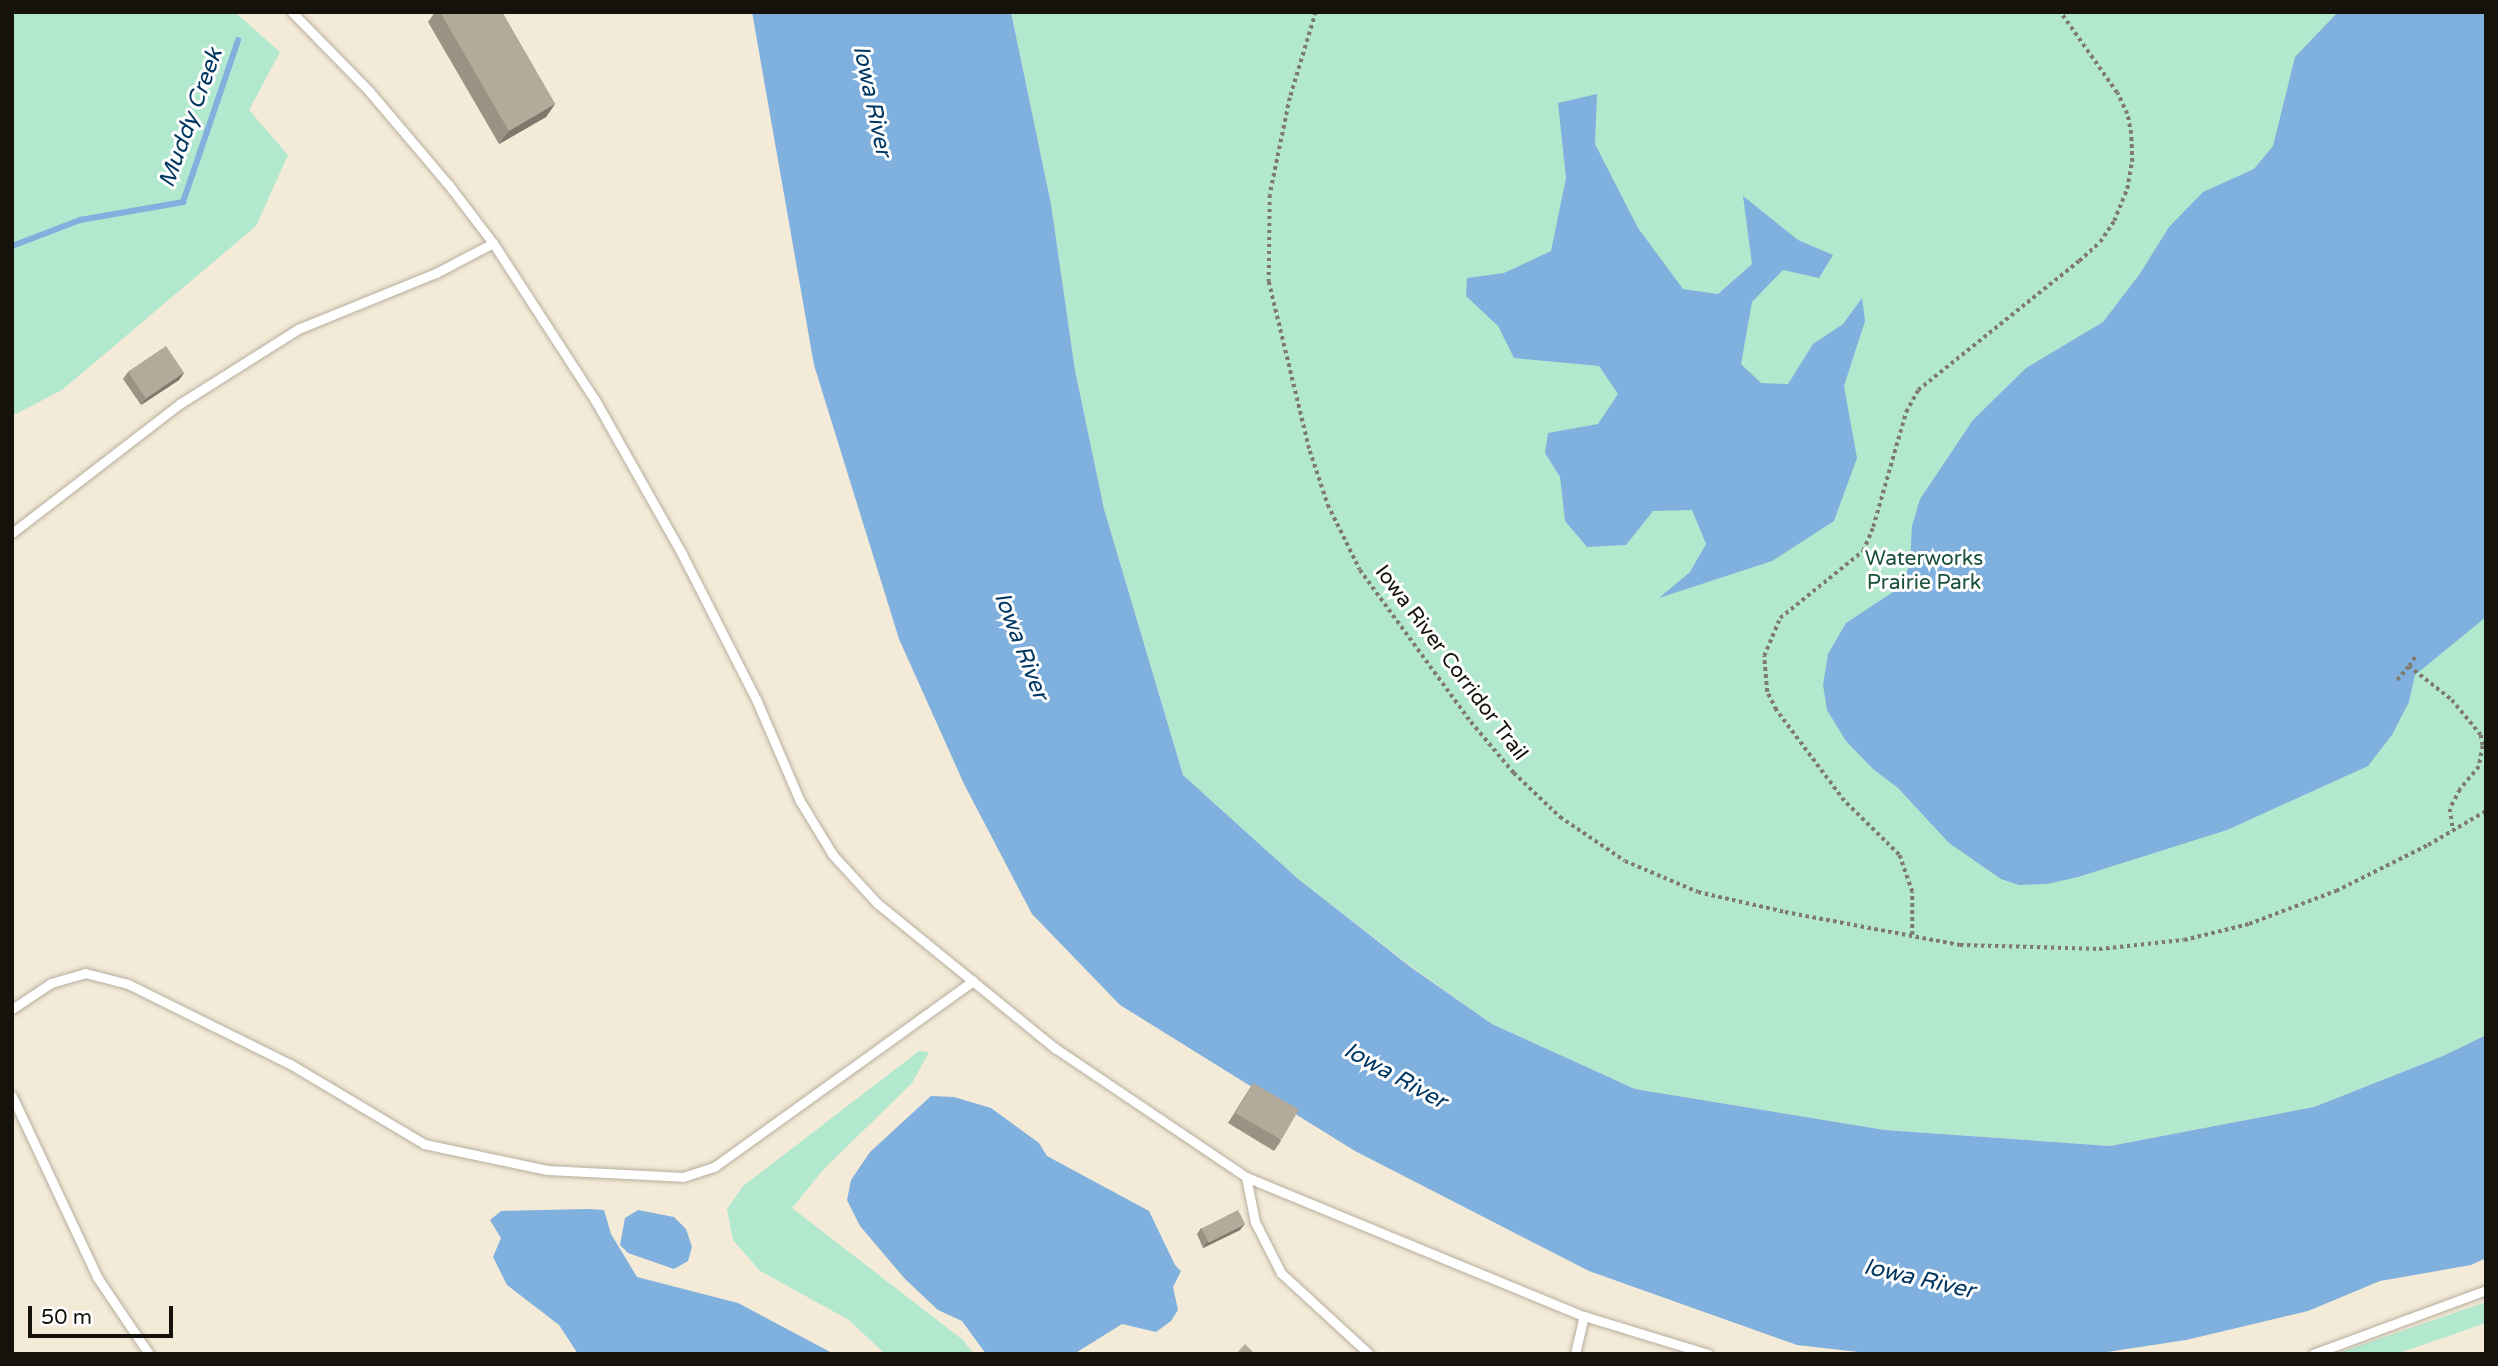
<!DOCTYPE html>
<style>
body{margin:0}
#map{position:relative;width:2498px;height:1366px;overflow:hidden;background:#f4ead8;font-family:"Varela Round",sans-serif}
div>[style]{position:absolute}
.green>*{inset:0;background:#b2e9ce}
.water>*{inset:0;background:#80b0dd}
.stream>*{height:6px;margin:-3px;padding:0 3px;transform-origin:3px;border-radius:3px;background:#80b0dd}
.path>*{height:3.5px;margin-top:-1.75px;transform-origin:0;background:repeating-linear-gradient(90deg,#80796e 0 3.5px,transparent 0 7px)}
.roads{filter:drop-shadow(0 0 2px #b7ae9d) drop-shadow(0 0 2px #b7ae9d)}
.service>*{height:9px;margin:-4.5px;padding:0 4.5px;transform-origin:4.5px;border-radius:4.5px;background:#fff}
.wall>*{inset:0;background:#9b9284}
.shaded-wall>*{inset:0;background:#7e776b}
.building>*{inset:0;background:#b4aa99;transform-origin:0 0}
span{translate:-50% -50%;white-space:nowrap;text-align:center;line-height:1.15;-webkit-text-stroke:6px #fff;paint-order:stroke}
.park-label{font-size:21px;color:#19503a}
.street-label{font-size:21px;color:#15120c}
.water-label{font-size:23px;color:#003761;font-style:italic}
.frame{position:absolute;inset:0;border:14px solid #15120c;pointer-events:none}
.scale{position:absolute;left:28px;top:1306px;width:145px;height:32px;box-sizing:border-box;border:4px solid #15120c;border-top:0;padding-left:9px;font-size:21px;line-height:24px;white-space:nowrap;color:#15120c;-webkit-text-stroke:5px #fff;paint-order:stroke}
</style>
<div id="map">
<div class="green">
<i style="clip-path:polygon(12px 12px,235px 12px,280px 52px,249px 110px,288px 155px,256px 226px,62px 390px,12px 416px)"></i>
<i style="clip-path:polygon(1011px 12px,2486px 12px,2486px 1035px,2443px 1056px,2314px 1107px,2110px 1146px,1885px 1130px,1635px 1089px,1492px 1024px,1412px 967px,1297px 878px,1183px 775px,1104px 509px,1075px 370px,1051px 204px)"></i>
<i style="clip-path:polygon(919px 1051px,929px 1052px,912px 1083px,824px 1169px,792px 1208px,963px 1340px,974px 1354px,885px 1354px,849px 1320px,760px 1271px,733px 1240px,727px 1209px,743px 1186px)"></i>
<i style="clip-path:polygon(2486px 1302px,2486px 1323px,2411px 1349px,2393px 1354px,2335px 1354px)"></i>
</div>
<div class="water">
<i style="clip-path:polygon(752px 12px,1011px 12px,1051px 204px,1075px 370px,1104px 509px,1183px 775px,1297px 878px,1412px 968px,1492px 1024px,1635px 1089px,1885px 1130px,2110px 1146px,2314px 1107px,2443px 1056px,2486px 1035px,2486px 1258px,2471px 1265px,2380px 1281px,2308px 1311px,2186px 1340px,2094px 1354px,1876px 1354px,1797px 1345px,1589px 1271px,1355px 1151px,1120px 1005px,1032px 914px,964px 784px,899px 639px,814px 365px)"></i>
<i style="clip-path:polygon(2338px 12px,2486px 12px,2486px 617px,2415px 675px,2409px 702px,2392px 735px,2368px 766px,2227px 830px,2078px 877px,2047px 884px,2019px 885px,2001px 879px,1949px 843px,1898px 788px,1873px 769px,1846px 741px,1827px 710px,1823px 685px,1828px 654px,1846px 623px,1902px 586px,1910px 563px,1912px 526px,1920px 499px,1973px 420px,2026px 368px,2103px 322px,2139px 275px,2169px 227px,2203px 192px,2254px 169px,2273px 146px,2295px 57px)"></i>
<i style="clip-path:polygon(1597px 94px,1595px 144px,1638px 228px,1683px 289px,1718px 294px,1752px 264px,1743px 196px,1798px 240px,1833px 255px,1819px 278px,1783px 270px,1752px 302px,1741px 364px,1761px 383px,1788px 384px,1813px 344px,1843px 324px,1862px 298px,1865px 321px,1844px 386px,1857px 458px,1834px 521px,1772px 561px,1659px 598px,1690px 572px,1706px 544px,1692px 510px,1653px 511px,1626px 545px,1587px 547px,1565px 521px,1560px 477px,1545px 453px,1548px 433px,1598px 424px,1618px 394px,1599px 366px,1514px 358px,1498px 326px,1466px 296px,1467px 278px,1504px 273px,1551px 251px,1566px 178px,1558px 103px)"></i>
<i style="clip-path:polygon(931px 1096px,954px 1097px,991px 1108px,1039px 1143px,1047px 1156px,1149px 1211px,1175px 1265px,1181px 1271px,1173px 1287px,1178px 1310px,1171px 1321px,1156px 1332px,1122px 1324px,1074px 1354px,986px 1354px,962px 1321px,938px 1310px,905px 1279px,860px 1226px,847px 1200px,851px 1180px,870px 1152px)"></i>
<i style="clip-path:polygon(588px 1209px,604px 1210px,611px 1234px,637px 1277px,738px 1303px,834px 1354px,578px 1354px,559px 1325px,507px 1285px,493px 1257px,501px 1238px,490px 1220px,501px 1211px)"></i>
<i style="clip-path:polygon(638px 1210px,674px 1217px,686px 1229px,692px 1247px,688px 1261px,674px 1269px,628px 1253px,620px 1245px,625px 1218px)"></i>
</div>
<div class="stream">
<i style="left:12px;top:246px;width:73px;rotate:-20.9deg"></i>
<i style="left:80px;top:220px;width:105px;rotate:-9.9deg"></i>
<i style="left:183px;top:202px;width:171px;rotate:-71.2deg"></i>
</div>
<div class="path">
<i style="left:1316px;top:12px;width:90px;rotate:106.8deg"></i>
<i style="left:1290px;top:98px;width:99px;rotate:101.7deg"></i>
<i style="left:1270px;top:195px;width:87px;rotate:90.7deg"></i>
<i style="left:1269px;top:282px;width:174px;rotate:76.4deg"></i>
<i style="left:1310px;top:451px;width:57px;rotate:71.6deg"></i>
<i style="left:1328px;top:505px;width:72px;rotate:63.8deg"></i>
<i style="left:1360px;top:570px;width:188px;rotate:53.9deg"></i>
<i style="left:1471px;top:722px;width:67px;rotate:49.9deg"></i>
<i style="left:1514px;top:773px;width:64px;rotate:43.7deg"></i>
<i style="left:1560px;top:817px;width:78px;rotate:34.1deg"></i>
<i style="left:1625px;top:861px;width:79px;rotate:23deg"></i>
<i style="left:1698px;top:892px;width:89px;rotate:12.9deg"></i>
<i style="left:1785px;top:912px;width:178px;rotate:10.7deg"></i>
<i style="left:1960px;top:945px;width:139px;rotate:1.6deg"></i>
<i style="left:2099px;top:949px;width:85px;rotate:-6deg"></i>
<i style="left:2184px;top:940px;width:67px;rotate:-13.8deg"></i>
<i style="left:2249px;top:924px;width:93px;rotate:-20.8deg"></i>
<i style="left:2336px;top:891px;width:103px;rotate:-26.6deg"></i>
<i style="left:2428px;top:845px;width:67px;rotate:-30.4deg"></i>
<i style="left:2409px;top:666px;width:14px;rotate:-56deg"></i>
<i style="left:2397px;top:680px;width:18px;rotate:-49deg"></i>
<i style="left:2409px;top:666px;width:55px;rotate:38.3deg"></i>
<i style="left:2452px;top:700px;width:45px;rotate:50.4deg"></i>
<i style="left:2481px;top:735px;width:11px;rotate:80deg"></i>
<i style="left:2483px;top:746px;width:21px;rotate:101deg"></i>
<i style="left:2479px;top:767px;width:30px;rotate:130deg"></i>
<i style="left:2460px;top:790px;width:21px;rotate:118deg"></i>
<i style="left:2450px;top:809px;width:22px;rotate:82deg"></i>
<i style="left:1912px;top:935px;width:43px;rotate:-90deg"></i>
<i style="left:1912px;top:892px;width:39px;rotate:-109deg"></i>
<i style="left:1899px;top:855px;width:77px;rotate:-135.5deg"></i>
<i style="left:1844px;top:801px;width:114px;rotate:-126.8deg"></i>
<i style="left:1776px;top:710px;width:20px;rotate:-117deg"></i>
<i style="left:1767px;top:692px;width:36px;rotate:-95deg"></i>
<i style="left:1764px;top:656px;width:41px;rotate:-67.2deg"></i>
<i style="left:1780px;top:618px;width:107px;rotate:-38.9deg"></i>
<i style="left:1863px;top:551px;width:26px;rotate:-67deg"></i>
<i style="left:1873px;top:527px;width:120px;rotate:-74deg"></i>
<i style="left:1906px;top:412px;width:25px;rotate:-61deg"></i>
<i style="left:1918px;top:390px;width:206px;rotate:-38.7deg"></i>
<i style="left:2079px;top:261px;width:28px;rotate:-42deg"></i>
<i style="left:2100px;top:242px;width:25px;rotate:-56deg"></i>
<i style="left:2114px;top:221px;width:35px;rotate:-68deg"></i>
<i style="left:2127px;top:189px;width:27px;rotate:-80deg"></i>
<i style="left:2132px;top:162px;width:28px;rotate:-92deg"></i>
<i style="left:2131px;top:134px;width:20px;rotate:-101deg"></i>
<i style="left:2127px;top:114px;width:23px;rotate:-115deg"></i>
<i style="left:2117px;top:93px;width:99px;rotate:-125.1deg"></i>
</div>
<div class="roads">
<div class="service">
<i style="left:292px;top:12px;width:110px;rotate:45.7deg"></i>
<i style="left:369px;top:91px;width:122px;rotate:49.7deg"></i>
<i style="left:448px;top:184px;width:74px;rotate:52.7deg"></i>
<i style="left:493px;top:243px;width:187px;rotate:57deg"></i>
<i style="left:595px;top:400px;width:177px;rotate:60.5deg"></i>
<i style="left:682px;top:554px;width:163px;rotate:63deg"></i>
<i style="left:756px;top:699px;width:111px;rotate:66.7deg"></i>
<i style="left:800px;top:801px;width:63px;rotate:58.6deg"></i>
<i style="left:833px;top:855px;width:65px;rotate:47.5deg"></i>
<i style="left:877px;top:903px;width:230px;rotate:39.2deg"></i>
<i style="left:1055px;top:1048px;width:230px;rotate:34deg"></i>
<i style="left:1246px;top:1177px;width:365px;rotate:22.4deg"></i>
<i style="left:1584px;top:1316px;width:130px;rotate:17deg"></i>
<i style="left:12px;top:533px;width:213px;rotate:-37.6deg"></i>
<i style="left:181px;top:403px;width:138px;rotate:-32.3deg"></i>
<i style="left:298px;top:329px;width:149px;rotate:-22.1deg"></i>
<i style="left:436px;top:273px;width:64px;rotate:-27.8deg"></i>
<i style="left:12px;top:1009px;width:47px;rotate:-33.7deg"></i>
<i style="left:51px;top:983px;width:35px;rotate:-16deg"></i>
<i style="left:85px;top:973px;width:44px;rotate:14.3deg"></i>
<i style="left:128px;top:984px;width:181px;rotate:26.3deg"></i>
<i style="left:290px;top:1064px;width:156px;rotate:30.8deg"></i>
<i style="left:424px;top:1144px;width:126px;rotate:11.9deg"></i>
<i style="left:547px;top:1170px;width:136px;rotate:2.9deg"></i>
<i style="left:683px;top:1177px;width:33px;rotate:-18deg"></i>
<i style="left:714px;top:1167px;width:319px;rotate:-35.7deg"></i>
<i style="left:12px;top:1096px;width:200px;rotate:64.8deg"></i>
<i style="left:97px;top:1277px;width:93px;rotate:56deg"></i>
<i style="left:1246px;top:1177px;width:46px;rotate:78.7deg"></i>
<i style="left:1255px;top:1222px;width:57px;rotate:63deg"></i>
<i style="left:1281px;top:1273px;width:120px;rotate:42.6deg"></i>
<i style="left:1575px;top:1354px;width:39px;rotate:-77deg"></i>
<i style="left:2313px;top:1354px;width:184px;rotate:-20.3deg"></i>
</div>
</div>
<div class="wall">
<i style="clip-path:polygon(435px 12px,502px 12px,555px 104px,546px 117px,499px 144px,428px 22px)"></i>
<i style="clip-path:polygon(128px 372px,184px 373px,179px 380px,141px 405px,123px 379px)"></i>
<i style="clip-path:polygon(1253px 1083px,1281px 1141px,1274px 1151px,1228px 1123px)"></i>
<i style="clip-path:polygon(1201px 1228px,1240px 1230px,1203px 1248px,1197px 1234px)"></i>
</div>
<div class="shaded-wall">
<i style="clip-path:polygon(555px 104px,546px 117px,499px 144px,509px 131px)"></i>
<i style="clip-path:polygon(184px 373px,179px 380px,141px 405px,146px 399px)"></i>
<i style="clip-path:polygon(1245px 1224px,1240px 1230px,1203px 1248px,1208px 1241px)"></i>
</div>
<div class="building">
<i style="clip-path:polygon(440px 12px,502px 12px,555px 104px,509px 131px)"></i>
<i style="left:166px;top:346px;width:32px;height:46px;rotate:56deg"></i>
<i style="left:1253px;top:1083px;width:53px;height:35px;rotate:30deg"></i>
<i style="left:1238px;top:1210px;width:16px;height:41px;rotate:63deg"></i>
<i style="clip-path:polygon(1245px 1344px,1255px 1354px,1236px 1354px)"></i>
</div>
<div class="park-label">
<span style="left:1924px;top:571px">Waterworks<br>Prairie Park</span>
</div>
<div class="street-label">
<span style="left:1451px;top:663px;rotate:53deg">Iowa River Corridor Trail</span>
</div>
<div class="water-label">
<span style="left:872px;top:101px;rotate:78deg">Iowa River</span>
<span style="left:191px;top:118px;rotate:-70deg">Muddy Creek</span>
<span style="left:1021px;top:646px;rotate:69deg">Iowa River</span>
<span style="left:1395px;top:1076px;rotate:29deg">Iowa River</span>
<span style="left:1919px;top:1279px;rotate:13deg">Iowa River</span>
</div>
<div class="frame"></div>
<div class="scale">50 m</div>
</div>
